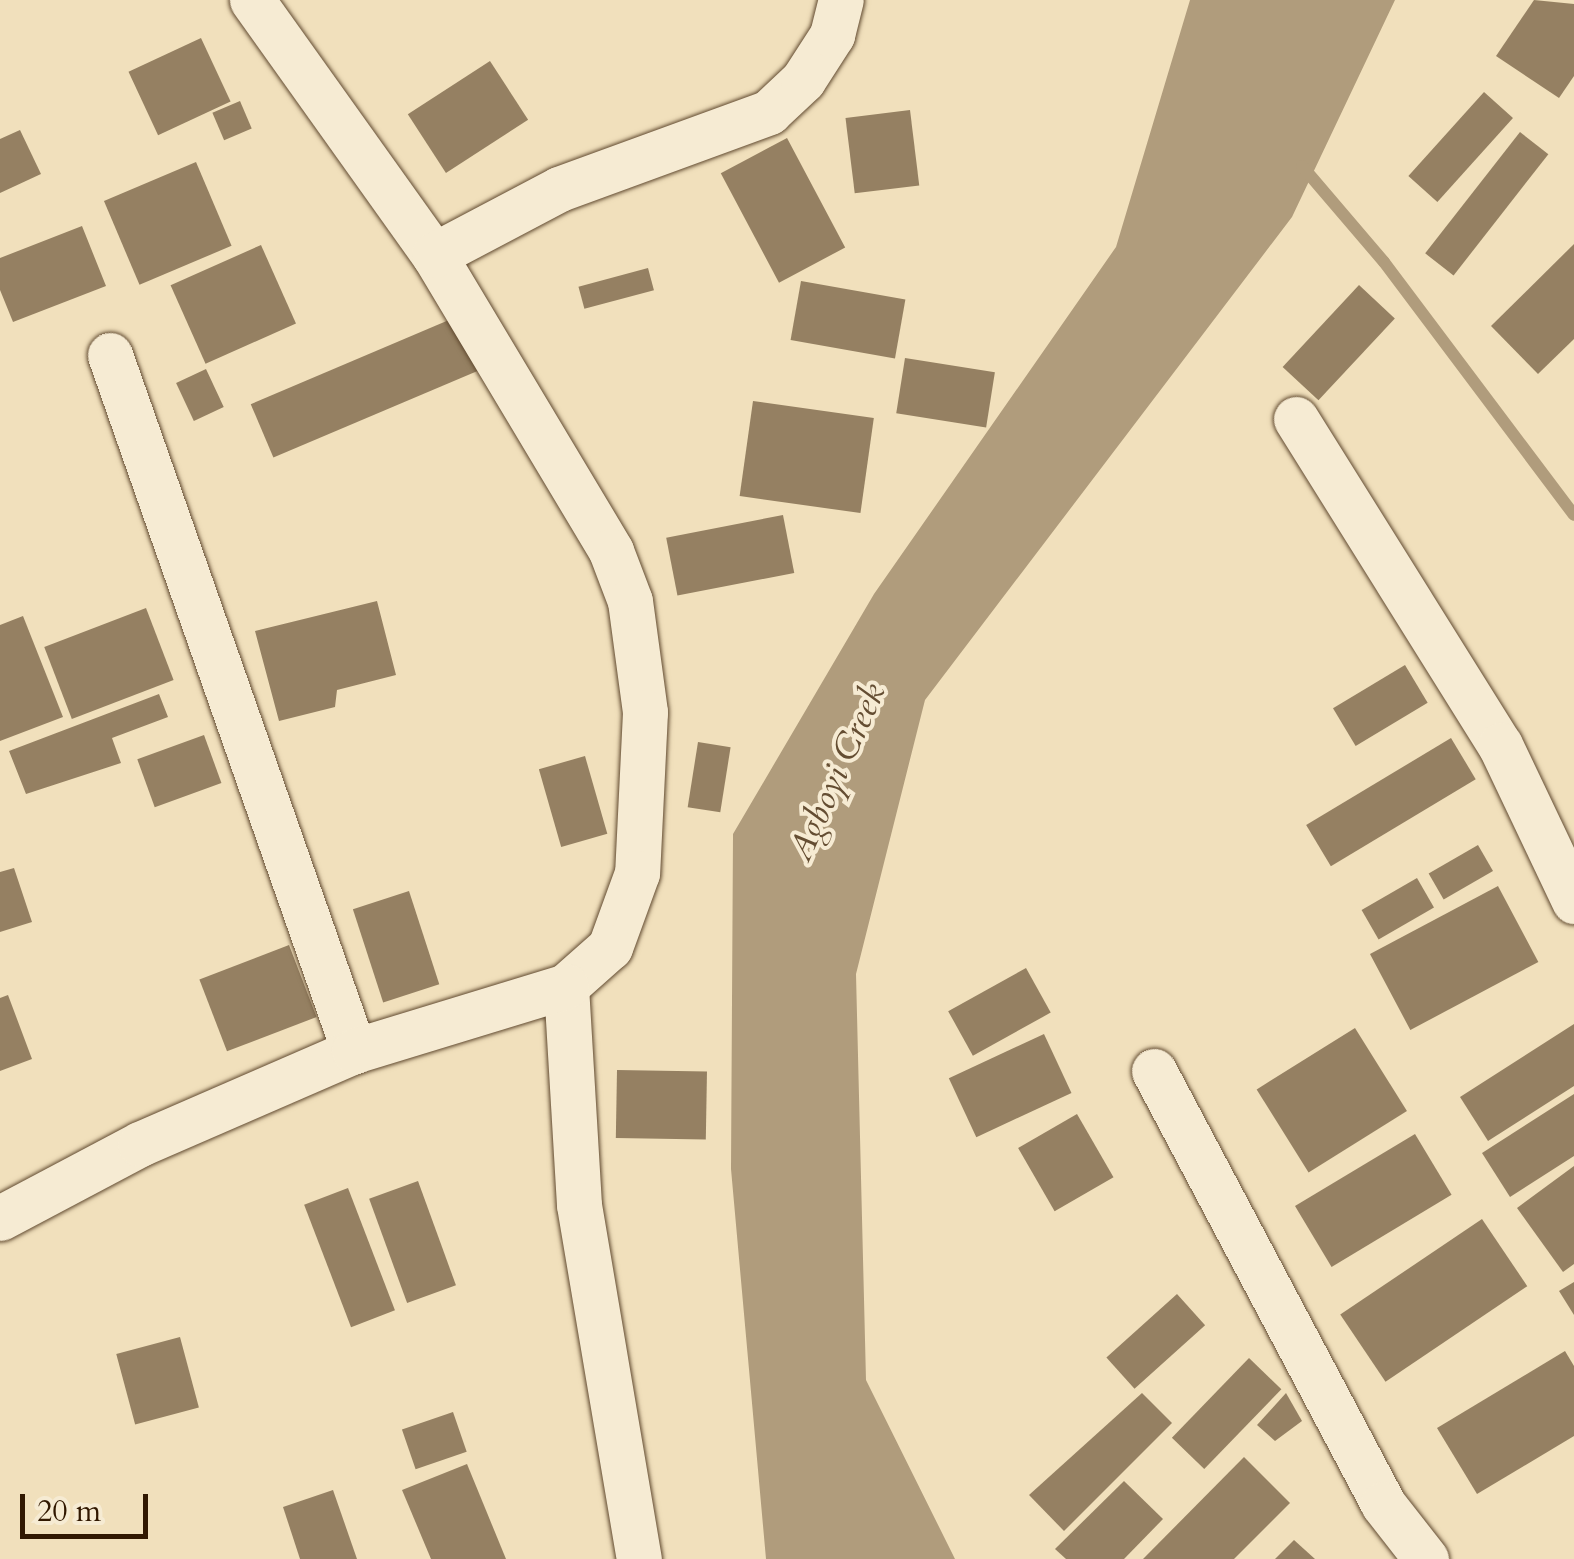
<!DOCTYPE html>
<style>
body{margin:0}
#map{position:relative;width:1574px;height:1559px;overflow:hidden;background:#f1e0bc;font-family:Cardo,serif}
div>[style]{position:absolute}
.water>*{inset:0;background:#b09c7c}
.stream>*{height:12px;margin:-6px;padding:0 6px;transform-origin:6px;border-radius:6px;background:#b09c7c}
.building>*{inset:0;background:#958062;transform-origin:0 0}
.roads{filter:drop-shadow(0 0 2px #614a30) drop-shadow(0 0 2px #614a30)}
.minor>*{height:45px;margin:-22.5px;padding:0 22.5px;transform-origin:22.5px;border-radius:22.5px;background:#f6ebd3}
span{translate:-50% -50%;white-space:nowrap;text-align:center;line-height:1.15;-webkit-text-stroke:8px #f6ebd3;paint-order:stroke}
.water-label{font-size:35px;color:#644d32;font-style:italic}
.scale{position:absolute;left:20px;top:1494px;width:128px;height:45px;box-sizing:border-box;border:5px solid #311801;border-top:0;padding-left:12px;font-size:30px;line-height:35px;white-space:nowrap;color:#311801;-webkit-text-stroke:8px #f6ebd3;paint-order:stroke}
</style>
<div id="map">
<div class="water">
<i style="clip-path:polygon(1190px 0,1395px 0,1292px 217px,925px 700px,856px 974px,866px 1380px,955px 1559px,766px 1559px,731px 1169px,733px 834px,874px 594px,1116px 247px)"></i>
</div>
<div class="stream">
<i style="left:1302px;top:166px;width:126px;rotate:49.5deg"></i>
<i style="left:1384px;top:262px;width:316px;rotate:53.1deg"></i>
</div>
<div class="building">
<i style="clip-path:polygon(1534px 0,1574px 4px,1574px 76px,1559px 98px,1496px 56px)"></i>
<i style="left:201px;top:38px;width:70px;height:80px;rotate:65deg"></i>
<i style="left:490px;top:61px;width:70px;height:98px;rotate:57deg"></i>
<i style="left:1484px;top:92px;width:39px;height:113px;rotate:42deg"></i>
<i style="left:240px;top:101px;width:30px;height:30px;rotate:67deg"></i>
<i style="left:910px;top:110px;width:76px;height:65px;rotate:83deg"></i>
<i style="clip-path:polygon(20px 130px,41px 174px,0 193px,0 139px)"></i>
<i style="left:1520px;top:132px;width:36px;height:154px;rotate:38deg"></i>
<i style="left:787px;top:138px;width:124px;height:75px;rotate:62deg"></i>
<i style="left:196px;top:162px;width:91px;height:100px;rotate:67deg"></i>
<i style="clip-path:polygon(82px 226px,106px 286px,13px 322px,0 290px,0 258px)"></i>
<i style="clip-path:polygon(1574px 244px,1574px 339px,1538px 374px,1491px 326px)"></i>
<i style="left:261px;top:245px;width:86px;height:99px;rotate:66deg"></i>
<i style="left:648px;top:268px;width:23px;height:72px;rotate:75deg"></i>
<i style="left:801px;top:281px;width:106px;height:60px;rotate:10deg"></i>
<i style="left:1359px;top:285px;width:49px;height:112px;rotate:43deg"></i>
<i style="left:456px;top:317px;width:58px;height:223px;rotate:67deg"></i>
<i style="left:905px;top:358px;width:91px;height:56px;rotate:9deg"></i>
<i style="left:206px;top:369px;width:42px;height:33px;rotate:65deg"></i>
<i style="left:753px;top:401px;width:122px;height:96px;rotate:8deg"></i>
<i style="left:783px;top:515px;width:59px;height:119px;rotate:79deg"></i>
<i style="clip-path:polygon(377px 601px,396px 675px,337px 690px,335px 707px,279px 721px,255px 631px)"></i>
<i style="left:146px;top:608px;width:77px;height:109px;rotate:69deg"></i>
<i style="clip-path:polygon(23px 616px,63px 717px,0 741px,0 625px)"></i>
<i style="left:1405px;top:665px;width:44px;height:84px;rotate:59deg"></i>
<i style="clip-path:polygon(159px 694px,168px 717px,112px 738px,121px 763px,26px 794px,9px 751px)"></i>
<i style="left:204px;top:735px;width:51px;height:71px;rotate:70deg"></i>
<i style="left:1451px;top:738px;width:48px;height:169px;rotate:59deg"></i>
<i style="left:698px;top:742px;width:33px;height:66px;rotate:9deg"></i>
<i style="left:585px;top:756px;width:81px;height:48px;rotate:74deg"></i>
<i style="left:1478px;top:845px;width:30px;height:57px;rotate:60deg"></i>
<i style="clip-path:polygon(14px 868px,32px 922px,0 932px,0 872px)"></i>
<i style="left:1417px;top:878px;width:34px;height:64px;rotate:60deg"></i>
<i style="left:1498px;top:886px;width:86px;height:145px;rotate:62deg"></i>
<i style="left:409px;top:891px;width:98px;height:59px;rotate:72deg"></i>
<i style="left:289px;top:945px;width:77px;height:96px;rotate:69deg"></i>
<i style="left:1026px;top:968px;width:51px;height:89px;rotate:61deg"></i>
<i style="clip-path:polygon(8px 995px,32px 1059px,0 1071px,0 998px)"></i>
<i style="clip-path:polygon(1574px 1024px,1574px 1086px,1488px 1141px,1460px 1097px)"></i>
<i style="left:1355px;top:1028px;width:98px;height:116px;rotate:58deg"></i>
<i style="left:1044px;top:1034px;width:65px;height:105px;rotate:65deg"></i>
<i style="left:617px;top:1070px;width:90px;height:68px;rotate:1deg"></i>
<i style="clip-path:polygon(1574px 1094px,1574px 1156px,1510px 1197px,1482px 1153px)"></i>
<i style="left:1077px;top:1114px;width:73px;height:68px;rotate:60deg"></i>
<i style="left:1415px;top:1134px;width:71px;height:140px;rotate:59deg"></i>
<i style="clip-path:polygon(1574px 1166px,1574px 1264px,1563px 1272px,1517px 1208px)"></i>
<i style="left:418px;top:1181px;width:111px;height:52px;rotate:70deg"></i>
<i style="left:348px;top:1188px;width:131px;height:47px;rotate:69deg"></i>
<i style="left:1482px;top:1219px;width:81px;height:171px;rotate:56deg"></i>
<i style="clip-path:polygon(1574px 1282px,1574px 1315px,1559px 1291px)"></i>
<i style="left:1177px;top:1294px;width:42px;height:95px;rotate:48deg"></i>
<i style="left:180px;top:1337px;width:73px;height:66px;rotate:75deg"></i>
<i style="clip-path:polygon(1565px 1351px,1574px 1366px,1574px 1436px,1477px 1494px,1437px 1428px)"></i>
<i style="left:1249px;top:1358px;width:45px;height:111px;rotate:44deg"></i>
<i style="clip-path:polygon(1142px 1393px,1172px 1423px,1064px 1531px,1029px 1495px)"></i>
<i style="clip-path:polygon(1286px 1393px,1302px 1421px,1275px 1441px,1257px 1425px)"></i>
<i style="left:453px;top:1412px;width:42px;height:54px;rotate:71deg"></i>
<i style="clip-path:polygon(1244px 1457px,1290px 1503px,1234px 1559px,1143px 1559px)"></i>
<i style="clip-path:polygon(467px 1464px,506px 1559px,431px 1559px,402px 1490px)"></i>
<i style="clip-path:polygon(1124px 1481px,1163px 1519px,1124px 1559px,1066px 1559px,1055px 1549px)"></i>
<i style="clip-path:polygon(333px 1490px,357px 1559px,300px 1559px,283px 1507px)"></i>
<i style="clip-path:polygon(1294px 1540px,1315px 1559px,1275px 1559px)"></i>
</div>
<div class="roads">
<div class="minor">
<i style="left:252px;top:0;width:313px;rotate:54.5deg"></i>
<i style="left:434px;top:255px;width:345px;rotate:59.1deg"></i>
<i style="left:611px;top:551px;width:53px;rotate:69.2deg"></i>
<i style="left:630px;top:601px;width:112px;rotate:82.3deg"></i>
<i style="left:645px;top:712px;width:161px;rotate:92.8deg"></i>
<i style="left:637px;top:873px;width:79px;rotate:110deg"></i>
<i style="left:610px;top:947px;width:59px;rotate:138.4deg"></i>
<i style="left:566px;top:986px;width:219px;rotate:86.6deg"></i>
<i style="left:579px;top:1205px;width:359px;rotate:80.4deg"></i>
<i style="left:434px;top:255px;width:141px;rotate:-27.8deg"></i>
<i style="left:559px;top:189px;width:224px;rotate:-20.1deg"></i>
<i style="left:769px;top:112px;width:47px;rotate:-43.3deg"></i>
<i style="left:803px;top:80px;width:54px;rotate:-57.2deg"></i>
<i style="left:832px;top:35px;width:36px;rotate:-76deg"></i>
<i style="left:110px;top:355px;width:738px;rotate:70.68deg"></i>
<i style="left:1296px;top:419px;width:385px;rotate:58deg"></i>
<i style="left:1500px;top:745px;width:173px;rotate:64.6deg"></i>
<i style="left:1154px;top:1071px;width:490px;rotate:62.1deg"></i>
<i style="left:1383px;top:1504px;width:70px;rotate:52deg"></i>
<i style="left:0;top:1218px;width:158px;rotate:-27.9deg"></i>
<i style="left:140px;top:1144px;width:233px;rotate:-23.5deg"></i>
<i style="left:354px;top:1051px;width:222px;rotate:-17deg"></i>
</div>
</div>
<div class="water-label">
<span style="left:837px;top:772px;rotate:-66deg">Agboyi Creek</span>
</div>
<div class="scale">20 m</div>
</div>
